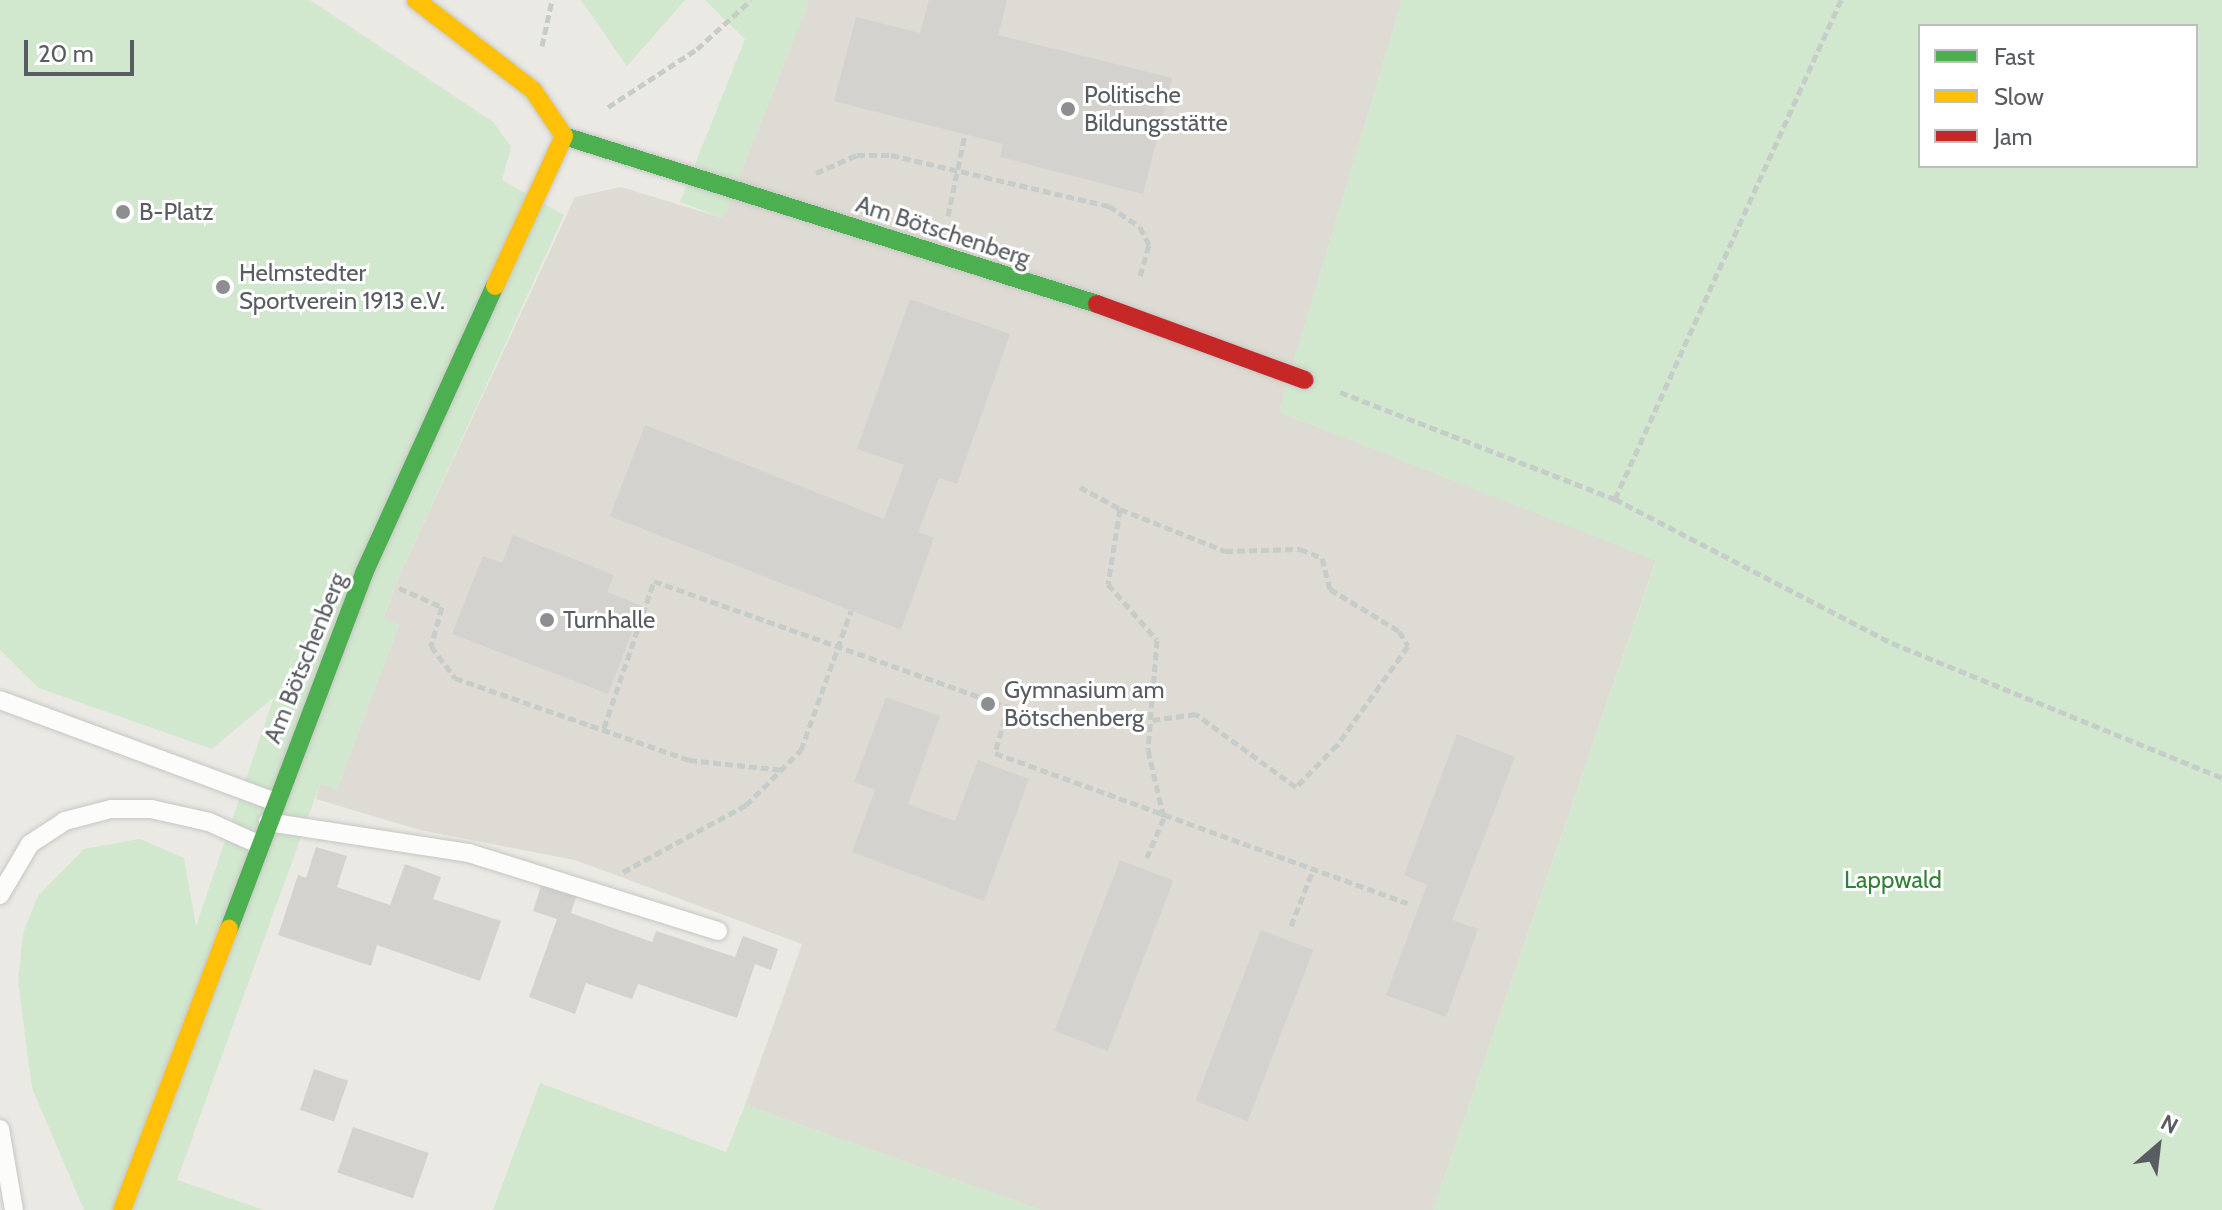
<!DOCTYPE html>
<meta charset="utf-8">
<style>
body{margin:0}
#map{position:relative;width:2222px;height:1210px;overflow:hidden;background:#eae9e3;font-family:Cabin,sans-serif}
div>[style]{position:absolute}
.education>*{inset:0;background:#dddbd3}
.green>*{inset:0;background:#d1e7ce}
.building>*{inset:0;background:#d4d2ce;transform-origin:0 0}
.path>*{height:5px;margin-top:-2.5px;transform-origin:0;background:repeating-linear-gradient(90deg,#c6ccc9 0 8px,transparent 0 12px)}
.roads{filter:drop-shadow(0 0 2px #c6c6c4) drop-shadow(0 0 2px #c6c6c4)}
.lane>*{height:18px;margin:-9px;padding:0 9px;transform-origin:9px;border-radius:9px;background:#fcfcfb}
.fast>*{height:18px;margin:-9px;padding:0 9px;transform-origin:9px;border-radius:9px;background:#4caf50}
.slow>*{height:18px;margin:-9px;padding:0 9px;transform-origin:9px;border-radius:9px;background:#ffc107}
.jam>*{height:18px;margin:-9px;padding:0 9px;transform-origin:9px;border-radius:9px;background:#c62828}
.dots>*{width:22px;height:22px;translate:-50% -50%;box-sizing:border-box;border:4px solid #fff;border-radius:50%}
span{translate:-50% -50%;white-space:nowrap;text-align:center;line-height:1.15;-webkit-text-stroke:6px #fff;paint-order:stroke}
.poi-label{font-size:24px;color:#595d62}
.left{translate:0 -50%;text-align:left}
.street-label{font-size:24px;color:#595d62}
.park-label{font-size:24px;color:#318235}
.legend{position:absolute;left:1918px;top:24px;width:280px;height:144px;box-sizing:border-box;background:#fff;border:2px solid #bdbec0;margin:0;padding:10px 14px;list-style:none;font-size:24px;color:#595d62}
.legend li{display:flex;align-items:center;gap:16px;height:40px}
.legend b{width:40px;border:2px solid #bdbec0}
.north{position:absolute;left:2118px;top:1106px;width:80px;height:80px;-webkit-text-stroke:6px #fff;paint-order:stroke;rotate:28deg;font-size:22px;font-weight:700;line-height:32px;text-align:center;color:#595d62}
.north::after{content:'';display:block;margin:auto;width:28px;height:36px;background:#595d62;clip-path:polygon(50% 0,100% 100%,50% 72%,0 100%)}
.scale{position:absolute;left:24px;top:40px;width:110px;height:36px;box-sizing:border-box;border:4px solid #595d62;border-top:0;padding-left:10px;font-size:24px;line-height:28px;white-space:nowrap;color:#595d62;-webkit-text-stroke:6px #fff;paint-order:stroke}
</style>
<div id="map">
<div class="education">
<i style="clip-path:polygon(809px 0,1402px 0,1279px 412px,1656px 560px,1433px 1210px,1041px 1210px,745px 1105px,802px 944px,575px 860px,420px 830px,316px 799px,320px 783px,337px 789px,399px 625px,383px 619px,400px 574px,575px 197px,621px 187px,723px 218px)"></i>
</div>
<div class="green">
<i style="clip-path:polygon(0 0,310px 0,493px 122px,511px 147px,502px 180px,564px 215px,400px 574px,383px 618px,399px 625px,337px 789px,320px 784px,177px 1180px,263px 1210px,84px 1210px,32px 1088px,18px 981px,23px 933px,38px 896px,84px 849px,140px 839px,184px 858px,196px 926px,274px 697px,212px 749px,39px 688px,0 650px)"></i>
<i style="clip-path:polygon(581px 0,685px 0,627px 66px)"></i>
<i style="clip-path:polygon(705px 0,809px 0,723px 218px,680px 202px,745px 39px)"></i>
<i style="clip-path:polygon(evenodd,1402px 0,2222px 0,2222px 1210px,1433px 1210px,1656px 561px,1279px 412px,1402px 0,1920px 26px,2196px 26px,2196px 166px,1920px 166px,1920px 26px)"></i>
<i style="clip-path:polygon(540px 1083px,726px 1152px,745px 1105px,1041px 1210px,493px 1210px)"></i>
</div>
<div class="building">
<i style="clip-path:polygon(929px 0,1007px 0,998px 35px,1172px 78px,1143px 194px,1000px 157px,1003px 144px,834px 101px,856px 17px,920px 33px)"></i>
<i style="clip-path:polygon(910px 299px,1010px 334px,957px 484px,939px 478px,918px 532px,934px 538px,901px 630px,610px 516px,645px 425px,884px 519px,904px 465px,857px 449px)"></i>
<i style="clip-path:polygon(513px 535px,614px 575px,607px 592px,642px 606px,608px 694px,452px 634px,483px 556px,502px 563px)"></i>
<i style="clip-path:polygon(886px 697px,940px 716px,908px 804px,955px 821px,978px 760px,1029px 779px,984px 901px,852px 852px,875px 790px,854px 782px)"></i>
<i style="clip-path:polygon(1457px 734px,1515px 757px,1452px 920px,1478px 929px,1446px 1017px,1386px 995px,1427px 885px,1404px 875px)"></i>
<i style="clip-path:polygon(316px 847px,347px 856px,337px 887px,390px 905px,405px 864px,441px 877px,433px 899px,501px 921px,480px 981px,377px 945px,371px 966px,278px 935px,298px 875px,306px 878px)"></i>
<i style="left:1120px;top:860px;width:57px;height:183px;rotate:21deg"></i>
<i style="clip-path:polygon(542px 883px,577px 894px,571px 913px,652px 942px,656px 931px,735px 957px,743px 936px,778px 949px,771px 970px,755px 964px,737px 1018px,638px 984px,632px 999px,586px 983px,575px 1014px,529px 997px,557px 919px,533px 911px)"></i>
<i style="left:1261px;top:930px;width:56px;height:183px;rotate:21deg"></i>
<i style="left:314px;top:1069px;width:36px;height:43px;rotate:19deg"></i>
<i style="left:353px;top:1127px;width:80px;height:48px;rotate:19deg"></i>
</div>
<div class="path">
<i style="left:542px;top:46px;width:47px;rotate:-77.7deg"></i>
<i style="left:608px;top:107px;width:106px;rotate:-33.1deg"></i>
<i style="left:697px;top:49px;width:73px;rotate:-42.2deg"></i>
<i style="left:816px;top:173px;width:45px;rotate:-23.7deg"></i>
<i style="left:857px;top:155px;width:34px"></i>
<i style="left:891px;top:155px;width:224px;rotate:13.2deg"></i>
<i style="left:1109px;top:206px;width:37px;rotate:34deg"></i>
<i style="left:1140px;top:227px;width:20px;rotate:63deg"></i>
<i style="left:1149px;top:245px;width:32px;rotate:106deg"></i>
<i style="left:948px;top:216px;width:84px;rotate:-78.3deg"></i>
<i style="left:1340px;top:392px;width:295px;rotate:21.3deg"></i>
<i style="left:1615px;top:499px;width:312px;rotate:27.5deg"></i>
<i style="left:1892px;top:643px;width:357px;rotate:22.2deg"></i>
<i style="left:1080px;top:487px;width:46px;rotate:28.8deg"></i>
<i style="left:1120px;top:509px;width:76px;rotate:99.1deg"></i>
<i style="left:1108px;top:584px;width:74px;rotate:48.8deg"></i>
<i style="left:1157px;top:640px;width:110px;rotate:94.7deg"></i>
<i style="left:1148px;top:750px;width:70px;rotate:76.8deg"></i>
<i style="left:1164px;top:818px;width:43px;rotate:113.6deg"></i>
<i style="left:1615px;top:499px;width:548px;rotate:-65.63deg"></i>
<i style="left:1120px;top:509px;width:113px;rotate:21.8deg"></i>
<i style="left:1225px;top:551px;width:75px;rotate:-1.5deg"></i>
<i style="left:1300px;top:549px;width:24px;rotate:22deg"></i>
<i style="left:1322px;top:558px;width:32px;rotate:76deg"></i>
<i style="left:1330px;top:589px;width:81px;rotate:31.3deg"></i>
<i style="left:1399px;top:631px;width:17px;rotate:59deg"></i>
<i style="left:1408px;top:646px;width:122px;rotate:125.6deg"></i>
<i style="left:1337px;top:745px;width:59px;rotate:134.3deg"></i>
<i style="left:1296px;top:787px;width:124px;rotate:-143.9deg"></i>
<i style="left:1196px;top:714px;width:44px;rotate:172.2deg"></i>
<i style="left:399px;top:588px;width:47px;rotate:23.8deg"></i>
<i style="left:442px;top:607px;width:41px;rotate:105.8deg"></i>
<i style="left:431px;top:646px;width:40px;rotate:53deg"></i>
<i style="left:455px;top:678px;width:248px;rotate:19.3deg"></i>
<i style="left:689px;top:760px;width:95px;rotate:6.1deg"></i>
<i style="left:604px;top:728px;width:155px;rotate:-71.2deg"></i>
<i style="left:654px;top:581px;width:376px;rotate:19.6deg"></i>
<i style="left:1008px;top:707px;width:48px;rotate:105.8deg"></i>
<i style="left:995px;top:753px;width:439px;rotate:20deg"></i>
<i style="left:623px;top:872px;width:140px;rotate:-28.6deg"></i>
<i style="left:746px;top:805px;width:78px;rotate:-45deg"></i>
<i style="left:801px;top:750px;width:148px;rotate:-70.2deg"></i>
<i style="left:1291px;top:926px;width:60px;rotate:-68.6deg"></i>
</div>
<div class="roads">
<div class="lane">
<i style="left:0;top:700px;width:291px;rotate:20.3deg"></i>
<i style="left:268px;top:822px;width:203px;rotate:8.8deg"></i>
<i style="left:469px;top:853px;width:261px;rotate:17.4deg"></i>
<i style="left:0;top:895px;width:59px;rotate:-59.5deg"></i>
<i style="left:30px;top:844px;width:42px;rotate:-33.3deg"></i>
<i style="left:65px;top:821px;width:48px;rotate:-14.6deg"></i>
<i style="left:111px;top:809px;width:40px"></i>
<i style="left:151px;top:809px;width:59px;rotate:12.6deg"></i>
<i style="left:209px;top:822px;width:54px;rotate:24.2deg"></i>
<i style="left:0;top:1129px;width:82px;rotate:80.2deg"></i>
</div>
<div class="fast">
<i style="left:564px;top:136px;width:559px;rotate:17.49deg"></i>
<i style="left:229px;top:929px;width:381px;rotate:-69.2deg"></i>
<i style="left:364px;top:573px;width:315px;rotate:-65.5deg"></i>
</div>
<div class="slow">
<i style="left:416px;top:0;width:148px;rotate:37.6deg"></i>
<i style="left:533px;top:90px;width:55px;rotate:56deg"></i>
<i style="left:564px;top:136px;width:165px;rotate:114.7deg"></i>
<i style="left:122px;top:1210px;width:301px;rotate:-69.2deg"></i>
</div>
<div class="jam">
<i style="left:1097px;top:304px;width:221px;rotate:20.1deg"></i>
</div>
</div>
<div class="dots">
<i style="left:1068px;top:109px;background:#8c8e8f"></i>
<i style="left:123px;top:212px;background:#8c8e8f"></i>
<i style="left:223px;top:287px;background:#8c8e8f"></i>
<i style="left:547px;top:620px;background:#8c8e8f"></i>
<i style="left:988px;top:704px;background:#8c8e8f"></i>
</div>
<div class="poi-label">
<span class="left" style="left:1084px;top:109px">Politische<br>Bildungsstätte</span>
<span class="left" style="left:139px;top:212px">B-Platz</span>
<span class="left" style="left:239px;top:287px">Helmstedter<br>Sportverein 1913 e.V.</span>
<span class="left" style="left:563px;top:620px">Turnhalle</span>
<span class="left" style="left:1004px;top:704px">Gymnasium am<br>Bötschenberg</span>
</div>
<div class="street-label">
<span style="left:943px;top:231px;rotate:18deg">Am Bötschenberg</span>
<span style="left:305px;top:658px;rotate:-68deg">Am Bötschenberg</span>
</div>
<div class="park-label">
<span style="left:1893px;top:880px">Lappwald</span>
</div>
<ul class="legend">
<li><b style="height:10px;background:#4caf50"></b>Fast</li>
<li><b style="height:10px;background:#ffc107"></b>Slow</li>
<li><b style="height:10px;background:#c62828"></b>Jam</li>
</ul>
<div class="north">N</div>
<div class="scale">20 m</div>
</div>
